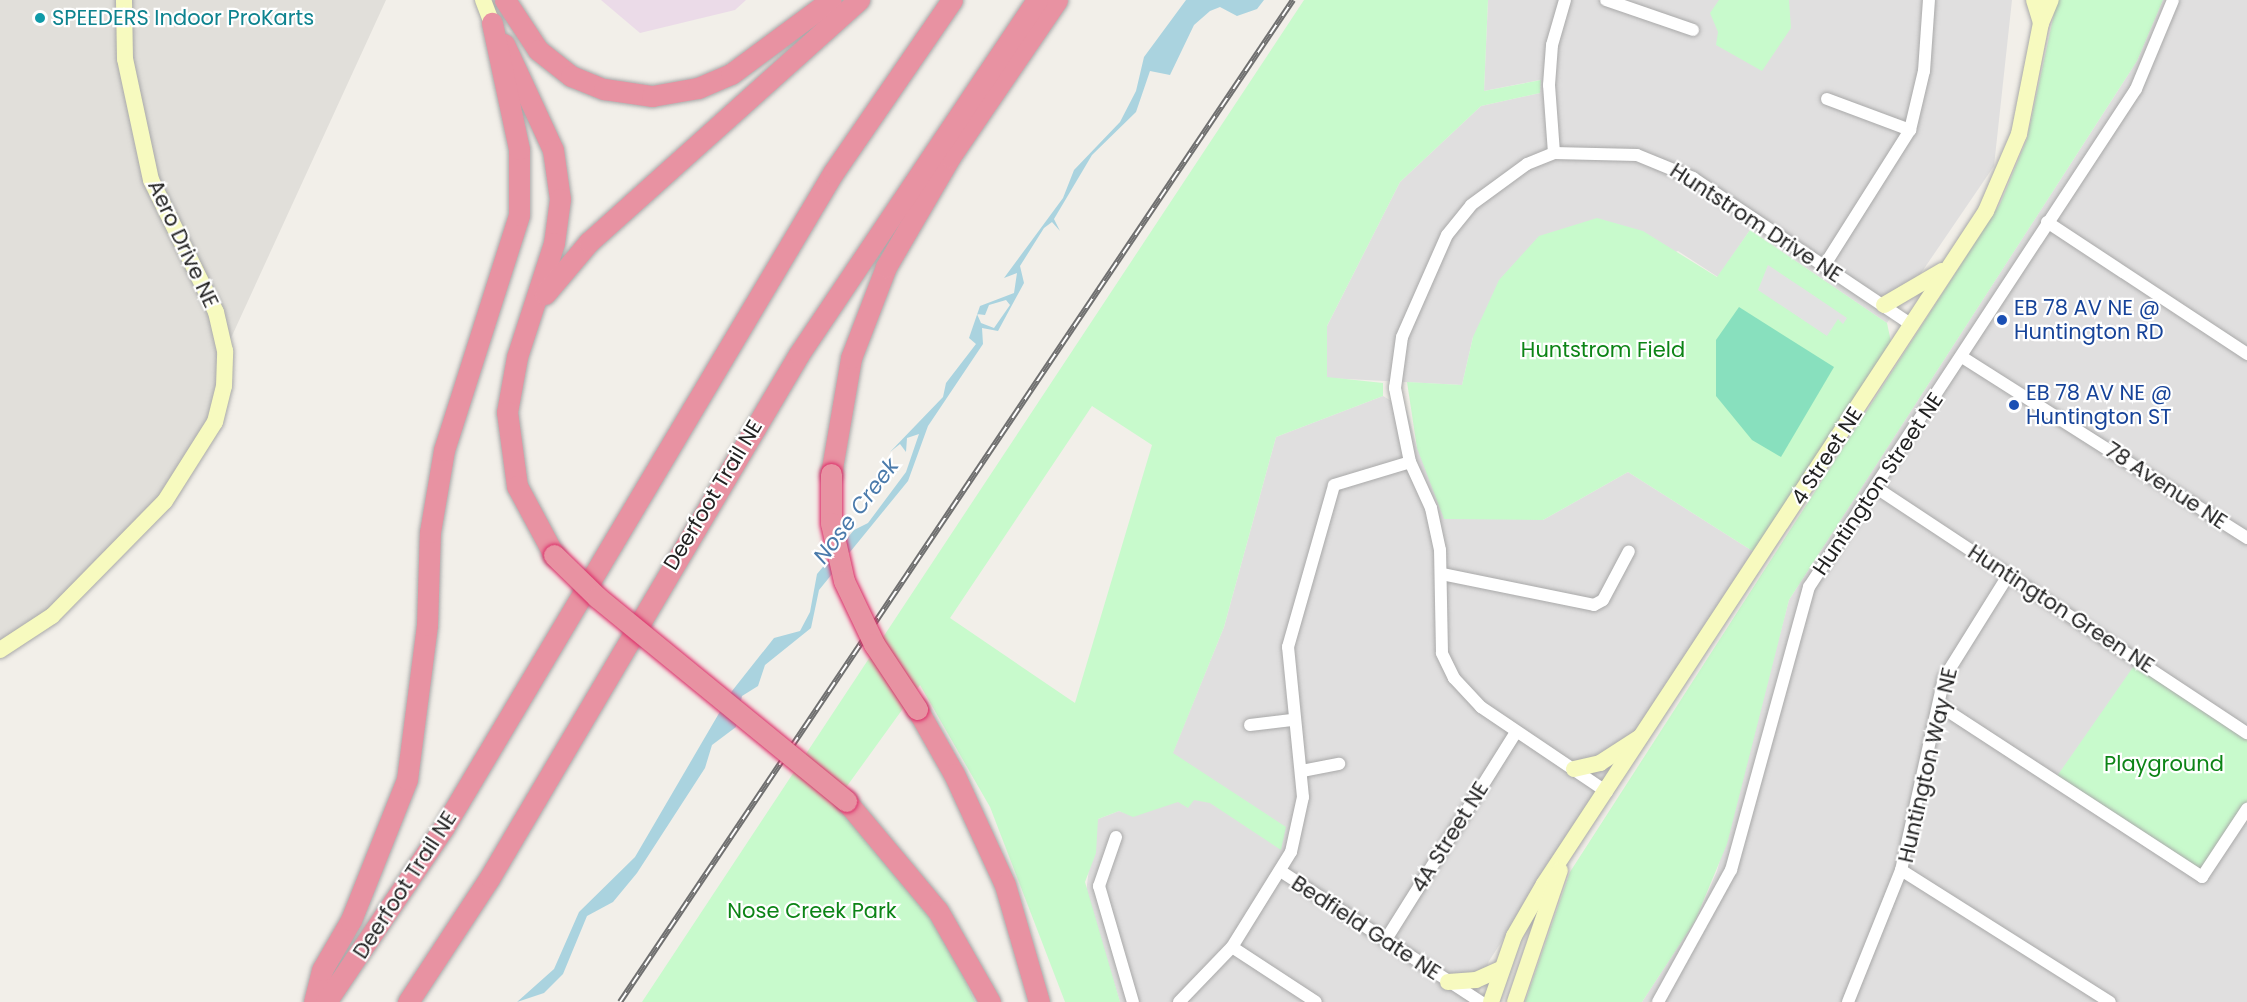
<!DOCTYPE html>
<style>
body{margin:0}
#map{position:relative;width:2247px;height:1002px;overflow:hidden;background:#f2efe9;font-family:Poppins,sans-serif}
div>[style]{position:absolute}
.residential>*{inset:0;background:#e0dfdf}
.industrial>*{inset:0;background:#ebdbe8}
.airport>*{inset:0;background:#e1dfda}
.park>*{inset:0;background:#c8facc}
.pitch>*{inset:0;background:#88e0be}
.parking>*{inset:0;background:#e2e2e2}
.water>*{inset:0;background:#aad3df}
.roads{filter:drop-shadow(0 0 2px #a9a9a9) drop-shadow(0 0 2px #a9a9a9)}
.street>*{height:12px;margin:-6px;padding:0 6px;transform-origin:6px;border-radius:6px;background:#fff}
.secondary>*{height:16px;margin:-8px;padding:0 8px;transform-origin:8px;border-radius:8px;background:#f7fabf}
.highway>*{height:21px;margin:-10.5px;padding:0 10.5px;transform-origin:10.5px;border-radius:10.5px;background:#e892a2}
.rail>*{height:6px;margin-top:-3px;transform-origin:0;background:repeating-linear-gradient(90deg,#fff 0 11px,#707070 0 22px);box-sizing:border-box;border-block:2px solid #707070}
.bridges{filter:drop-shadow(0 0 2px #dc2a67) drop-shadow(0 0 2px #dc2a67)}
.highway-bridge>*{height:21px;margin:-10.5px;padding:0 10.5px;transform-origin:10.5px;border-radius:10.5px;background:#e892a2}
.dots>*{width:16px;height:16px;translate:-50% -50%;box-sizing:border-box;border:3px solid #fff;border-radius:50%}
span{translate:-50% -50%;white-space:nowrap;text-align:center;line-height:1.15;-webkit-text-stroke:4.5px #fff;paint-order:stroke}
.culture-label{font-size:21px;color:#0d838f}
.left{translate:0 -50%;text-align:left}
.street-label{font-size:21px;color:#222}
.transit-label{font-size:21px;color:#164399}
.park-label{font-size:21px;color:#0c8416}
.water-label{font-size:22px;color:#4a7aab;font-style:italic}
</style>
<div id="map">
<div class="residential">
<i style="clip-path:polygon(1488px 0,2012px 0,1994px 166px,1887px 323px,1750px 230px,1718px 277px,1678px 251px,1473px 337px,1462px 385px,1327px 378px,1327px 326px,1400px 182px,1481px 106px,1540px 93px,1540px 80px,1484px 91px)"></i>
<i style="clip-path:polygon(2163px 0,2247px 0,2247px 1002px,1642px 1002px,1695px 921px,1717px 871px,1789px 600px,2137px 61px)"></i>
<i style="clip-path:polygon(1383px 396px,1407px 410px,1417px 448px,1543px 520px,1628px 472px,1754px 552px,1489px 961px,1476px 1002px,1120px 1002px,1086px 893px,1094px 827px,1098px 819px,1119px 811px,1128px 814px,1156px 794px,1224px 627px,1276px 437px)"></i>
</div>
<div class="industrial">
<i style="clip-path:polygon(601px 0,746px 0,735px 10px,640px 33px)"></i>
</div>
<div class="airport">
<i style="clip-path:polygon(0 0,386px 0,225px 351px,224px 386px,196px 459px,52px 616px,0 645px)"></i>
</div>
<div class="park">
<i style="clip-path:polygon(evenodd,1304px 0,1488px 0,1484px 91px,1541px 80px,1540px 93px,1481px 106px,1400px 182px,1327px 326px,1327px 377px,1383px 383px,1383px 396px,1276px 437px,1224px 627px,1173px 753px,1286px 827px,1281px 850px,1210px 803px,1194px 800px,1188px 808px,1178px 802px,1133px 817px,1119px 811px,1098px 819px,1096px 853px,1085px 882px,1120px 1002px,1065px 1002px,990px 807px,920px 685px,837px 800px,915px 895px,955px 957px,975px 1002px,642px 1002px,1304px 0,1092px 406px,1152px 445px,1075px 703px,950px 618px,1092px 406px)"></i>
<i style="clip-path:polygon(1719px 0,1789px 0,1791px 28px,1762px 71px,1716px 45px,1718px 32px,1710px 13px)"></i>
<i style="clip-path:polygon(2057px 0,2163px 0,2137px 61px,1789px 600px,1727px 844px,1695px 921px,1642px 1002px,1525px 1002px,1570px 872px,2000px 204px,2027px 139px)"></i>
<i style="clip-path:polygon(1597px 218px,1643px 231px,1717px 277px,1750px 230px,1887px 323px,1891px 342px,1754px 552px,1628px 472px,1543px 520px,1444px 519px,1417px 448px,1407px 382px,1462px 385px,1473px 337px,1499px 280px,1539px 236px)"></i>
<i style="clip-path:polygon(2138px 660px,2247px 733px,2247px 809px,2202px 877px,2055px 779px)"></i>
</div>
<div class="pitch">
<i style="clip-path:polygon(1739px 307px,1834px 367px,1781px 457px,1752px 440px,1716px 396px,1716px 340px)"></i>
</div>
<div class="parking">
<i style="clip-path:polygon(1768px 265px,1807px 291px,1847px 318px,1843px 324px,1838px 319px,1827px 336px,1758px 290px)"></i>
</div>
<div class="water">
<i style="clip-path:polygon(evenodd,1186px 0,1264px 0,1257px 9px,1237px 16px,1220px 7px,1210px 11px,1194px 25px,1170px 75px,1150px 71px,1136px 112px,1092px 155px,1054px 219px,1060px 231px,1052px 222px,1044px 228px,1020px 266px,1024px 283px,998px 331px,982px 328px,983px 344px,928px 426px,908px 481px,819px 590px,811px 628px,765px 665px,758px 686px,742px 696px,736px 727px,712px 745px,705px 768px,637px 873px,613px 902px,587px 916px,563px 974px,544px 993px,517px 1002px,554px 969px,579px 912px,635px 857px,732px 691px,774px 638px,800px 631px,810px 612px,817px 574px,854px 530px,868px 523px,906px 472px,919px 434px,907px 438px,906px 452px,900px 444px,890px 452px,943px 397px,946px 383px,976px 344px,969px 338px,980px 306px,1014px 293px,1017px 273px,1004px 278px,1063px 198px,1074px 170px,1120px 122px,1136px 91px,1144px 57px,1186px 0,1006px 300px,1010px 305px,994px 328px,981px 323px,977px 314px,985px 315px,989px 305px,1006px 300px)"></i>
</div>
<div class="roads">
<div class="street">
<i style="left:1606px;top:0;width:92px;rotate:19deg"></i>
<i style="left:1827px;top:99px;width:89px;rotate:20.5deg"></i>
<i style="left:1554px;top:153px;width:68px;rotate:-94.2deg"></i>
<i style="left:1549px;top:85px;width:40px;rotate:-85.7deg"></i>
<i style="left:1552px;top:45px;width:47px;rotate:-73.9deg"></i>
<i style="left:2047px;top:222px;width:240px;rotate:33.4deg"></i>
<i style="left:1824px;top:266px;width:161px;rotate:-57.7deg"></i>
<i style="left:1910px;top:130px;width:61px;rotate:-76.7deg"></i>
<i style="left:1924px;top:71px;width:71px;rotate:-86deg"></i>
<i style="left:1962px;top:357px;width:338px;rotate:32.4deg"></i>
<i style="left:1875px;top:487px;width:446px;rotate:33.5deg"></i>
<i style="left:1442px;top:574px;width:155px;rotate:11.5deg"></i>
<i style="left:1594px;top:605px;width:10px;rotate:-29deg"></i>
<i style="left:1603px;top:600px;width:55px;rotate:-62deg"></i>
<i style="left:2009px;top:574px;width:123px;rotate:122deg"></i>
<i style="left:1944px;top:678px;width:197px;rotate:102.6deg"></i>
<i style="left:1901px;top:870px;width:247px;rotate:32.3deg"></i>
<i style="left:1940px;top:706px;width:313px;rotate:33.1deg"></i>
<i style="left:2202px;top:877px;width:82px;rotate:-56.5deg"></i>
<i style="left:1250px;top:725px;width:42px;rotate:-6.8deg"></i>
<i style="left:1302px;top:771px;width:38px;rotate:-11deg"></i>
<i style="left:1607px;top:792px;width:152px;rotate:-146deg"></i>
<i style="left:1481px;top:707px;width:40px;rotate:-133deg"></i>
<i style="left:1454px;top:678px;width:28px;rotate:-116deg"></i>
<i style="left:1442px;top:653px;width:103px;rotate:-91.1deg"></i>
<i style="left:1440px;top:550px;width:43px;rotate:-102.1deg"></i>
<i style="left:1431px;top:508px;width:51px;rotate:-114.5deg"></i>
<i style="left:1410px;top:462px;width:76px;rotate:-101.5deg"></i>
<i style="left:1395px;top:388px;width:51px;rotate:-82.2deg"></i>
<i style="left:1402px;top:337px;width:111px;rotate:-66.2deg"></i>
<i style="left:1447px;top:235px;width:38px;rotate:-51deg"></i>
<i style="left:1471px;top:205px;width:69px;rotate:-36.2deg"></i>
<i style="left:1527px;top:164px;width:29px;rotate:-22deg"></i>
<i style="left:1554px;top:153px;width:83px;rotate:1.4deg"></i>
<i style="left:1637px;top:155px;width:61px;rotate:22.3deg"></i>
<i style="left:1693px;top:178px;width:264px;rotate:33.9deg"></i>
<i style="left:1116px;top:837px;width:52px;rotate:109.1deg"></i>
<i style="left:1099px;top:886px;width:121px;rotate:73.7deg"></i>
<i style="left:1282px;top:872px;width:238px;rotate:33.2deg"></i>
<i style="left:1385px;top:941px;width:244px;rotate:-57.9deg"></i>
<i style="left:1232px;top:947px;width:100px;rotate:33.2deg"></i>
<i style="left:1179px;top:1002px;width:76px;rotate:-46.1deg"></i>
<i style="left:1232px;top:947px;width:112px;rotate:-58.2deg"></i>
<i style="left:1291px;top:852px;width:56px;rotate:-77.7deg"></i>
<i style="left:1303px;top:797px;width:151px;rotate:-95.7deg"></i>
<i style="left:1288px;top:647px;width:168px;rotate:-74.1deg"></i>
<i style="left:1334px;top:485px;width:79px;rotate:-16.8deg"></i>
<i style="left:1658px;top:1002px;width:151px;rotate:-61.1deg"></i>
<i style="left:1731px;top:870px;width:294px;rotate:-74.6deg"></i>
<i style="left:1809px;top:587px;width:596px;rotate:-56.71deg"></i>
<i style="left:2136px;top:89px;width:96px;rotate:-67.4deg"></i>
<i style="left:1848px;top:1002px;width:142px;rotate:-68.1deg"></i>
</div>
<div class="secondary">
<i style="left:483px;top:0;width:25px;rotate:69deg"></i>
<i style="left:2034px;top:0;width:24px;rotate:73deg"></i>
<i style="left:1884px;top:305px;width:67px;rotate:-30.4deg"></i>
<i style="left:0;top:650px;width:62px;rotate:-33.2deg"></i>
<i style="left:52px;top:616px;width:161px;rotate:-45.5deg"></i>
<i style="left:165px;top:501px;width:93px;rotate:-57.7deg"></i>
<i style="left:215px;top:422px;width:37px;rotate:-76deg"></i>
<i style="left:224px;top:386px;width:35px;rotate:-88deg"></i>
<i style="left:225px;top:351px;width:40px;rotate:-103deg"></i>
<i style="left:216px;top:312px;width:147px;rotate:-116.2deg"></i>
<i style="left:151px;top:180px;width:124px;rotate:-102.1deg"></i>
<i style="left:125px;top:59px;width:59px;rotate:-91deg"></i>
<i style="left:1574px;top:769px;width:27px;rotate:-13deg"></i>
<i style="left:1600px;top:763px;width:48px;rotate:-33deg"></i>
<i style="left:1448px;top:982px;width:28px;rotate:-4deg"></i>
<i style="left:1476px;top:980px;width:27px;rotate:-24deg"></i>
<i style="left:1491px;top:1002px;width:70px;rotate:-70.8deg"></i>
<i style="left:1514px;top:936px;width:60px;rotate:-60deg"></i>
<i style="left:1544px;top:884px;width:805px;rotate:-56.7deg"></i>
<i style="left:1986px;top:211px;width:84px;rotate:-66.8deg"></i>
<i style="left:2019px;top:134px;width:113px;rotate:-78.8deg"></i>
<i style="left:2041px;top:23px;width:25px;rotate:-67deg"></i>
<i style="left:1515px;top:1002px;width:139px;rotate:-71.2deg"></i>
</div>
<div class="highway">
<i style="left:505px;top:0;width:60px;rotate:56.6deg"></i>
<i style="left:538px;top:50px;width:42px;rotate:38.2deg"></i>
<i style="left:571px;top:76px;width:35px;rotate:22deg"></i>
<i style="left:604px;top:89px;width:49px;rotate:8.3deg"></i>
<i style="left:652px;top:96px;width:47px;rotate:-9.9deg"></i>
<i style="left:698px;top:88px;width:36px;rotate:-23deg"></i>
<i style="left:731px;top:74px;width:124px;rotate:-36.5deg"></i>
<i style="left:504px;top:44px;width:117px;rotate:65.2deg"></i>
<i style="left:553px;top:150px;width:49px;rotate:81.9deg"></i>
<i style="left:560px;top:199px;width:44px;rotate:97.8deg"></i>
<i style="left:554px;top:243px;width:120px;rotate:108deg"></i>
<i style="left:517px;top:357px;width:56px;rotate:100.3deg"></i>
<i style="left:507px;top:412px;width:75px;rotate:82.3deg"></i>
<i style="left:517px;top:486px;width:78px;rotate:61.8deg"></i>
<i style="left:545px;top:294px;width:68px;rotate:-49.8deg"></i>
<i style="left:589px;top:242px;width:363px;rotate:-41.9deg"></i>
<i style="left:831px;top:474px;width:118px;rotate:-80.2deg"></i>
<i style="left:851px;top:358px;width:97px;rotate:-69deg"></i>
<i style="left:886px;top:267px;width:127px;rotate:-59.8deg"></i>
<i style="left:950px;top:157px;width:190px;rotate:-55.7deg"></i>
<i style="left:917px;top:709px;width:75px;rotate:60.4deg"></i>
<i style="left:954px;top:774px;width:122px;rotate:65.3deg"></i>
<i style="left:1005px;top:885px;width:122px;rotate:73.8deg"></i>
<i style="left:846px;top:801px;width:143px;rotate:50.1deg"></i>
<i style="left:938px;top:911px;width:105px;rotate:60.3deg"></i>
<i style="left:314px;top:1002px;width:33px;rotate:-76deg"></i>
<i style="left:322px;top:970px;width:58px;rotate:-59.9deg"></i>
<i style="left:351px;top:920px;width:152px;rotate:-68.3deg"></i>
<i style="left:407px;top:779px;width:155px;rotate:-82.6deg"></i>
<i style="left:427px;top:625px;width:93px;rotate:-88.2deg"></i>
<i style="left:430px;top:532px;width:83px;rotate:-80.3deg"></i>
<i style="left:444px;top:450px;width:247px;rotate:-72.3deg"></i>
<i style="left:519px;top:215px;width:66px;rotate:-90deg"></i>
<i style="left:519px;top:149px;width:129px;rotate:-102.1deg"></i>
<i style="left:326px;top:1002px;width:211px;rotate:-56deg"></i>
<i style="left:444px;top:827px;width:761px;rotate:-59.26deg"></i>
<i style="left:833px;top:173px;width:210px;rotate:-55.5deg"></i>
<i style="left:408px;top:1002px;width:149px;rotate:-56.7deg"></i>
<i style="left:490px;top:877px;width:607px;rotate:-59.42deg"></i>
<i style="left:799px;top:354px;width:427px;rotate:-56.1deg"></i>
</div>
</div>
<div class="rail">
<i style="left:620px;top:1002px;width:1207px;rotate:-56.11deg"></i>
</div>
<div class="bridges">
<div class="highway-bridge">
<i style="left:831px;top:474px;width:49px;rotate:90deg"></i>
<i style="left:831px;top:523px;width:59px;rotate:77.4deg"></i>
<i style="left:844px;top:581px;width:70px;rotate:64.5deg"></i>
<i style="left:874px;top:644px;width:78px;rotate:56.5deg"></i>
<i style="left:554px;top:555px;width:60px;rotate:44.3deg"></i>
<i style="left:597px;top:597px;width:322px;rotate:39.3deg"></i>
</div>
</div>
<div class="dots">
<i style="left:40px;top:18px;background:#0f9aa8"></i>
<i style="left:2002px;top:320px;background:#1a4fb4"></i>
<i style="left:2014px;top:405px;background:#1a4fb4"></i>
</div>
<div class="culture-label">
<span class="left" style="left:52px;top:18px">SPEEDERS Indoor ProKarts</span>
</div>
<div class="street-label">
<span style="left:1756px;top:223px;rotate:33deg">Huntstrom Drive NE</span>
<span style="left:183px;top:244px;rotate:65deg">Aero Drive NE</span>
<span style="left:1827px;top:456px;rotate:-57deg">4 Street NE</span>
<span style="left:1878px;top:484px;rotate:-56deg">Huntington Street NE</span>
<span style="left:2166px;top:486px;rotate:33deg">78 Avenue NE</span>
<span style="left:713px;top:495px;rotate:-59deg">Deerfoot Trail NE</span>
<span style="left:2061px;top:609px;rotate:33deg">Huntington Green NE</span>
<span style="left:1928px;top:765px;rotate:-77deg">Huntington Way NE</span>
<span style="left:1450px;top:837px;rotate:-58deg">4A Street NE</span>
<span style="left:405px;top:885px;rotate:-57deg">Deerfoot Trail NE</span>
<span style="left:1366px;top:928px;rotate:33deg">Bedfield Gate NE</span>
</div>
<div class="transit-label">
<span class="left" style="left:2014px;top:320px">EB 78 AV NE @<br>Huntington RD</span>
<span class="left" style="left:2026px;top:405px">EB 78 AV NE @<br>Huntington ST</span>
</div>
<div class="park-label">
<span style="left:1603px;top:350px">Huntstrom Field</span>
<span style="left:2164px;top:764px">Playground</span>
<span style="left:812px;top:911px">Nose Creek Park</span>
</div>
<div class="water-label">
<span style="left:856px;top:511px;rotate:-53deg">Nose Creek</span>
</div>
</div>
